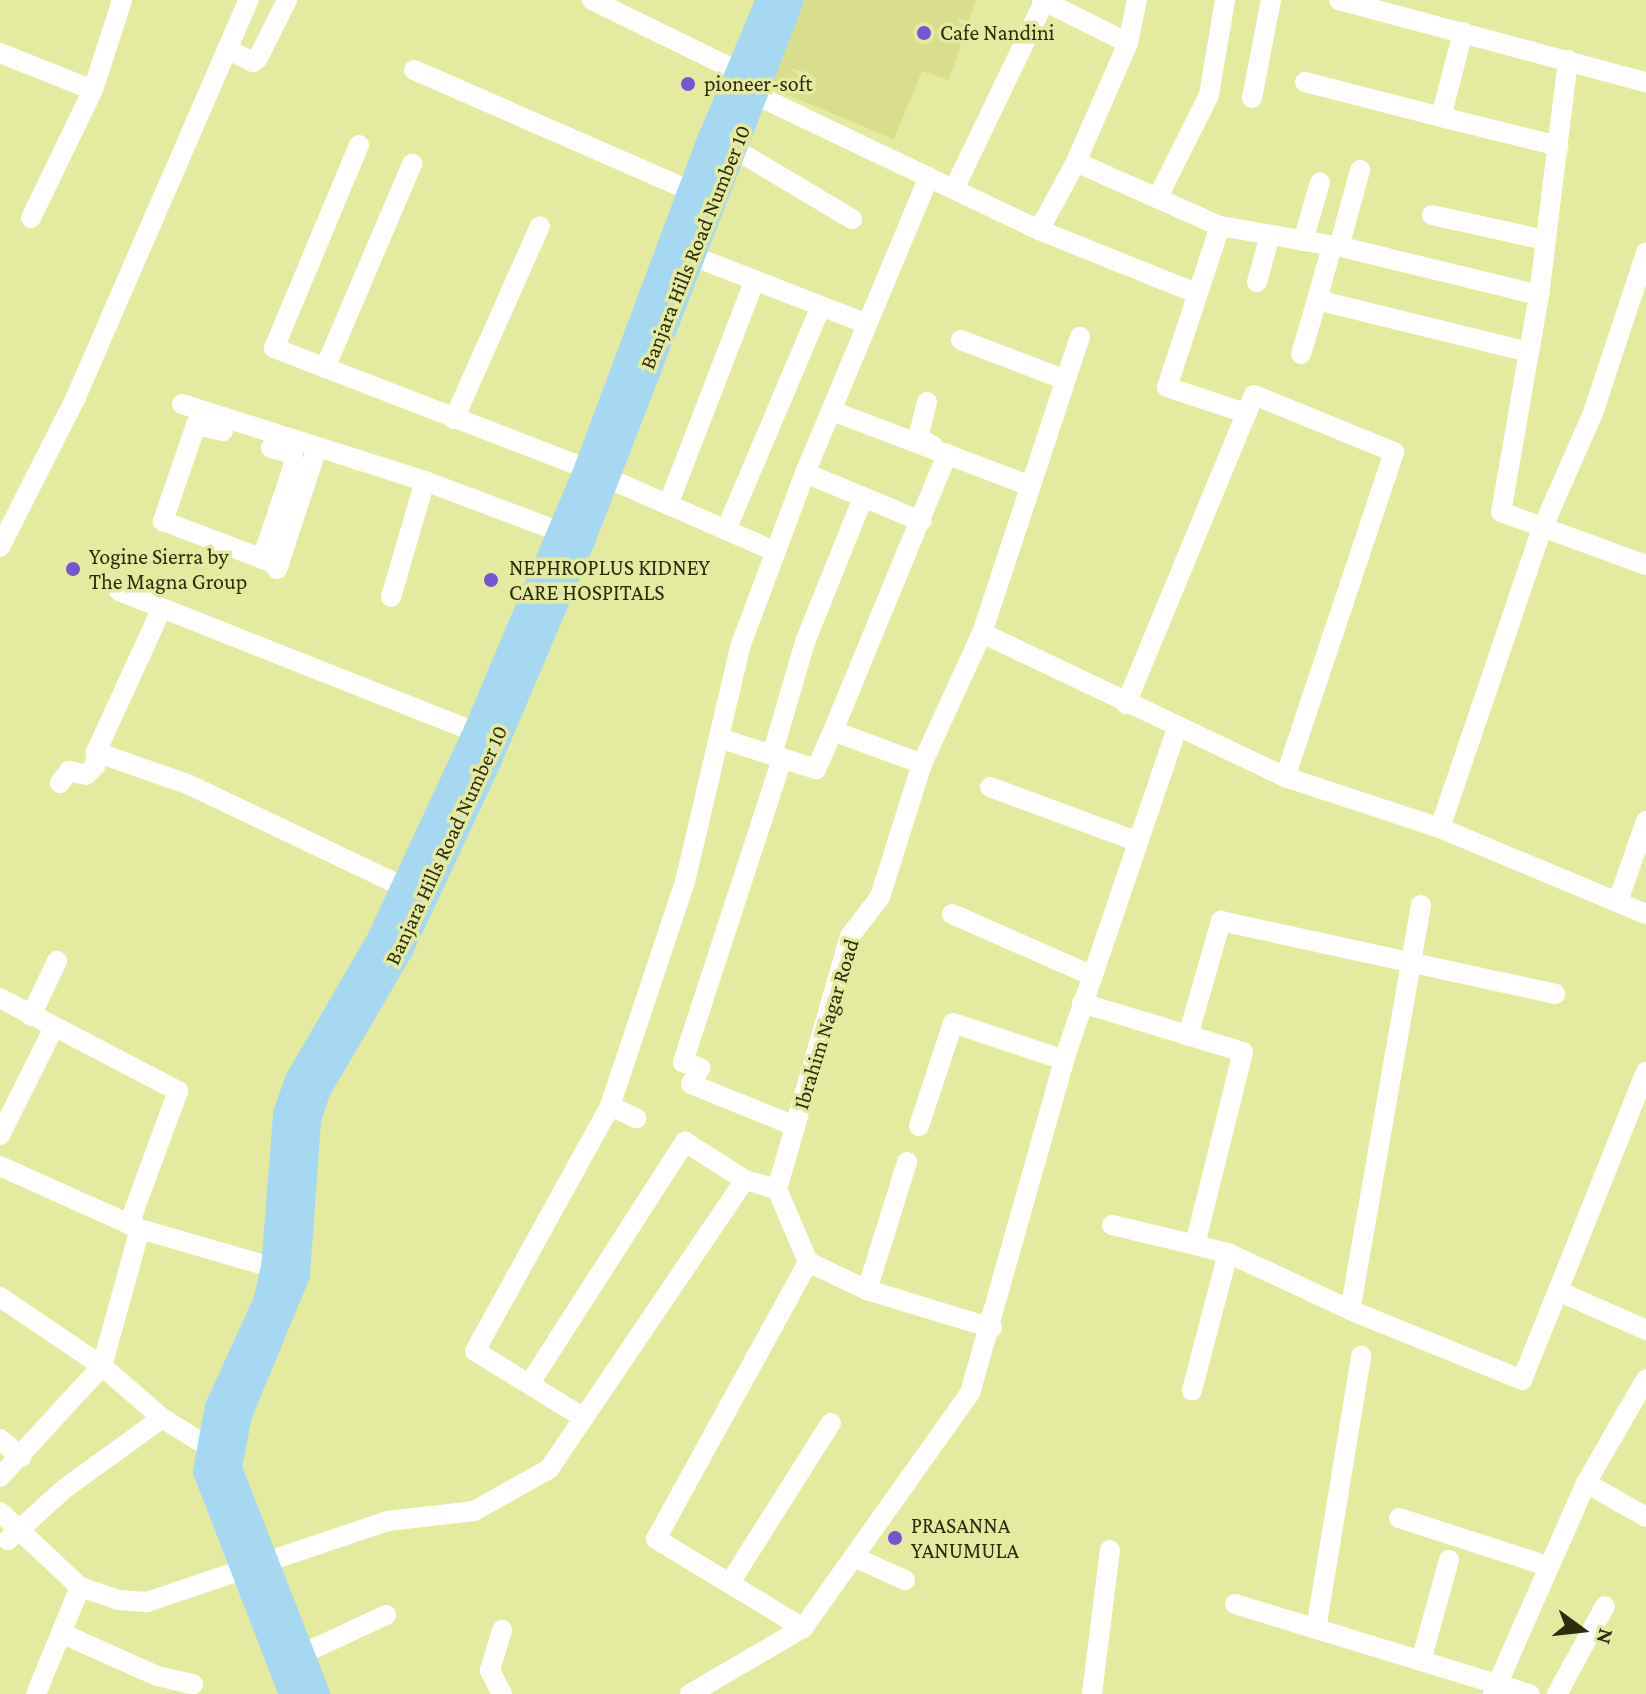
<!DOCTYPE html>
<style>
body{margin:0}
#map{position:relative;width:1646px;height:1694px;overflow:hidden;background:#e5eaa1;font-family:"Crimson Pro",serif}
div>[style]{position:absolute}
.built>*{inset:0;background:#d9de8d}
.minor>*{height:20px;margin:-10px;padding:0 10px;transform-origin:10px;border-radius:10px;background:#fff}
.major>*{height:26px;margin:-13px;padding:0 13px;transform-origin:13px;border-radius:13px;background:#a7d8f1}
.dots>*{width:22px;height:22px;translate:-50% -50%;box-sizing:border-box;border:4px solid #e5eaa1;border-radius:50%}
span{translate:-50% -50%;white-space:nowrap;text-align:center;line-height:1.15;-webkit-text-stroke:7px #e5eaa1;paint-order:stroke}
.poi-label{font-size:22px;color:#2b2d0f}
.left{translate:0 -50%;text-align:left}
.street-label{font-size:22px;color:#2b2d0f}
.north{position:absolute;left:1542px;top:1590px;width:80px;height:80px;-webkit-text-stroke:6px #e5eaa1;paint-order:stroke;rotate:105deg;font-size:22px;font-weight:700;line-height:32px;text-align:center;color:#2b2d0f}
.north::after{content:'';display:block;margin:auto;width:28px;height:36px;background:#2b2d0f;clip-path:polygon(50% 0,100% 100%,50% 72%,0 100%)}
</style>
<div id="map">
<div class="built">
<i style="clip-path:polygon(797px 0,976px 0,949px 80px,922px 71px,894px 139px,764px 85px)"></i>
</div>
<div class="minor">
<i style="left:592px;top:0;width:176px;rotate:26deg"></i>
<i style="left:1042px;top:0;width:96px;rotate:26.6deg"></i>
<i style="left:1339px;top:0;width:318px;rotate:15deg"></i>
<i style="left:1463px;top:32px;width:88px;rotate:104.5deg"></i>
<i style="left:1441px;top:117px;width:121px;rotate:13.9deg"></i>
<i style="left:227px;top:49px;width:29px;rotate:27deg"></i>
<i style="left:253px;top:62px;width:6px;rotate:-39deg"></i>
<i style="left:258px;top:58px;width:65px;rotate:-63.4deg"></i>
<i style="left:0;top:53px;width:100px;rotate:21.7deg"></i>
<i style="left:1568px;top:60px;width:237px;rotate:97deg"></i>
<i style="left:1539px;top:295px;width:220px;rotate:99.9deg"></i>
<i style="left:1501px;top:512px;width:154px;rotate:20.1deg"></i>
<i style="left:414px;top:70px;width:302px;rotate:23.6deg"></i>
<i style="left:1305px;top:82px;width:140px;rotate:14.4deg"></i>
<i style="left:756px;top:95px;width:314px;rotate:25.5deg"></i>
<i style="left:1039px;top:230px;width:171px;rotate:21.9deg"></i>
<i style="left:1252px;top:98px;width:100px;rotate:-79deg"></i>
<i style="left:359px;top:145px;width:220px;rotate:112.7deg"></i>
<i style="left:274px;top:348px;width:336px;rotate:21.1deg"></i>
<i style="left:587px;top:469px;width:204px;rotate:23.7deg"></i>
<i style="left:731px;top:147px;width:141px;rotate:30.8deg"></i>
<i style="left:1076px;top:162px;width:158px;rotate:24deg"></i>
<i style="left:1220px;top:226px;width:128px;rotate:9.9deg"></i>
<i style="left:1346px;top:248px;width:199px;rotate:13.7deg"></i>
<i style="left:954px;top:189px;width:210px;rotate:-64.3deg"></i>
<i style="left:1158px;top:197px;width:114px;rotate:-63.4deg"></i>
<i style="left:1209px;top:95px;width:96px;rotate:-80.4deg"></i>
<i style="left:1432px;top:215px;width:116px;rotate:12.5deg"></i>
<i style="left:31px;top:218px;width:142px;rotate:-64.2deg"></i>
<i style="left:93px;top:90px;width:95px;rotate:-72.1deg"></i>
<i style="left:1220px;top:226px;width:169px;rotate:108.2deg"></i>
<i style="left:1167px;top:387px;width:82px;rotate:18.4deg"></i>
<i style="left:1039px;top:230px;width:77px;rotate:-61.4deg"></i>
<i style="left:1076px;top:162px;width:130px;rotate:-66.4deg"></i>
<i style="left:1128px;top:43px;width:44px;rotate:-78.2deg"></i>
<i style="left:1303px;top:241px;width:61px;rotate:-73.9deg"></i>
<i style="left:1339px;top:247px;width:80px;rotate:-74.7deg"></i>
<i style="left:690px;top:255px;width:190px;rotate:21.3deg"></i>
<i style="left:1257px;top:282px;width:49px;rotate:-74.5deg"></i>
<i style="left:1317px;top:300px;width:56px;rotate:-74.5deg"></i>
<i style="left:961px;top:340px;width:109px;rotate:20.9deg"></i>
<i style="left:1301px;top:354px;width:56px;rotate:-73.5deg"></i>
<i style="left:1317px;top:300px;width:217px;rotate:13.8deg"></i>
<i style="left:325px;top:368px;width:222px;rotate:-66.9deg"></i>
<i style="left:927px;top:402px;width:37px;rotate:104deg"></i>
<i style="left:918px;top:438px;width:16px;rotate:27deg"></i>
<i style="left:182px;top:404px;width:255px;rotate:17.6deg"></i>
<i style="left:425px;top:481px;width:145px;rotate:20.6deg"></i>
<i style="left:832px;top:411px;width:210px;rotate:20.7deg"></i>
<i style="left:454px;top:419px;width:211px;rotate:-66deg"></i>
<i style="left:223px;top:431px;width:28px;rotate:-167deg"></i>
<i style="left:196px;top:425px;width:102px;rotate:109deg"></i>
<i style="left:163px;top:521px;width:124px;rotate:20.8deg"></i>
<i style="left:805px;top:473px;width:126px;rotate:22.5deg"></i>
<i style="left:668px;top:505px;width:241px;rotate:-68.9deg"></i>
<i style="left:726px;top:530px;width:243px;rotate:-67deg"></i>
<i style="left:0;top:547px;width:168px;rotate:-63.1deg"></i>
<i style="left:76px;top:397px;width:433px;rotate:-66.5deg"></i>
<i style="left:262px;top:559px;width:100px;rotate:-71.4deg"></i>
<i style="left:294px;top:464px;width:10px;rotate:-101deg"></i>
<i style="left:292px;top:454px;width:22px;rotate:-164deg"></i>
<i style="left:277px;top:569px;width:127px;rotate:-71.7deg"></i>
<i style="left:119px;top:591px;width:46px;rotate:21.6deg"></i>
<i style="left:391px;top:597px;width:121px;rotate:-73.7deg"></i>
<i style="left:982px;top:633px;width:335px;rotate:25.4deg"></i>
<i style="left:1285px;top:777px;width:163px;rotate:18.2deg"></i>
<i style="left:1440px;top:828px;width:223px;rotate:22.7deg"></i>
<i style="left:1126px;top:704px;width:334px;rotate:-67.5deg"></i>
<i style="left:1254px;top:395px;width:151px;rotate:22.2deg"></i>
<i style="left:1394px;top:452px;width:343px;rotate:108.5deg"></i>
<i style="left:833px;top:731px;width:300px;rotate:-67.6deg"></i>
<i style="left:722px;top:739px;width:99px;rotate:17.7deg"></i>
<i style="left:816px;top:769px;width:42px;rotate:-65.9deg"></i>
<i style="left:833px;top:731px;width:95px;rotate:20.3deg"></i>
<i style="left:772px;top:755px;width:118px;rotate:-73.7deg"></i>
<i style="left:805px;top:642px;width:155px;rotate:-68.1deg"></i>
<i style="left:782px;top:759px;width:319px;rotate:108.1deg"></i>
<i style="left:683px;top:1062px;width:18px;rotate:19deg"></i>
<i style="left:700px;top:1068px;width:18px;rotate:119deg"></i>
<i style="left:691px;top:1084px;width:112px;rotate:22deg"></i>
<i style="left:60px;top:783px;width:15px;rotate:-53deg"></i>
<i style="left:69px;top:771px;width:17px;rotate:13deg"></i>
<i style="left:86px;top:775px;width:13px;rotate:-45deg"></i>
<i style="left:95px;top:766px;width:14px;rotate:-86deg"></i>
<i style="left:990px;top:787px;width:156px;rotate:20.3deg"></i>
<i style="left:1440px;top:828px;width:316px;rotate:-71.2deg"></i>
<i style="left:1542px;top:529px;width:127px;rotate:-66.3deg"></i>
<i style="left:1593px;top:413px;width:169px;rotate:-71.7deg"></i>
<i style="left:414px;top:892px;width:248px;rotate:-154.5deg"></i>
<i style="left:190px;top:785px;width:100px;rotate:-160.7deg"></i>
<i style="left:96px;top:752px;width:158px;rotate:-65.4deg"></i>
<i style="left:162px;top:608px;width:351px;rotate:21.6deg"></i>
<i style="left:1618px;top:901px;width:85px;rotate:-70.7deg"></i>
<i style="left:1421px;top:905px;width:411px;rotate:99.9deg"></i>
<i style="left:1350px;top:1310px;width:186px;rotate:22.1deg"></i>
<i style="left:1522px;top:1380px;width:332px;rotate:-68.1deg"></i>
<i style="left:952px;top:914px;width:152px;rotate:23.7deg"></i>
<i style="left:0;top:998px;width:201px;rotate:27.6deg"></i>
<i style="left:178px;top:1091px;width:142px;rotate:110.2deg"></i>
<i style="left:1082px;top:1003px;width:168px;rotate:16.9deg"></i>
<i style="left:1243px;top:1052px;width:199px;rotate:104deg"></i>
<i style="left:1195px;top:1245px;width:34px;rotate:14deg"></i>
<i style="left:1228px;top:1253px;width:142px;rotate:104.7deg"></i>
<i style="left:31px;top:1016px;width:61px;rotate:-64.7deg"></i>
<i style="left:1188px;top:1036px;width:120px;rotate:-74deg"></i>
<i style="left:1221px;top:921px;width:342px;rotate:12.3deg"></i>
<i style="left:610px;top:1106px;width:29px;rotate:25deg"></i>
<i style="left:919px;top:1126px;width:108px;rotate:-71.7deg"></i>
<i style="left:953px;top:1023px;width:117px;rotate:18.4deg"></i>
<i style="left:0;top:1135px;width:121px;rotate:-63.4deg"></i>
<i style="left:0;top:1166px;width:154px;rotate:24.2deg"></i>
<i style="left:140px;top:1229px;width:154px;rotate:16.2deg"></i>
<i style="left:1112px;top:1225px;width:85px;rotate:13.5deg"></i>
<i style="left:1228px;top:1253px;width:135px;rotate:25deg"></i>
<i style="left:867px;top:1290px;width:134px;rotate:-72.6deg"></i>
<i style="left:1558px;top:1291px;width:96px;rotate:23.9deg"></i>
<i style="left:0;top:1297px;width:123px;rotate:34.1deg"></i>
<i style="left:102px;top:1366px;width:79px;rotate:40.9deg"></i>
<i style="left:162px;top:1418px;width:53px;rotate:31.9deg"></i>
<i style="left:992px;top:1328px;width:131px;rotate:-163.1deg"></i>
<i style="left:867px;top:1290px;width:65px;rotate:-154.6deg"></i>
<i style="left:808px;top:1262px;width:79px;rotate:-113deg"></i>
<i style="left:777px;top:1189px;width:263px;rotate:-73.9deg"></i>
<i style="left:850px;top:936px;width:49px;rotate:-52.4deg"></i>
<i style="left:880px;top:897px;width:139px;rotate:-72.5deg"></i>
<i style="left:922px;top:764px;width:144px;rotate:-65.4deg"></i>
<i style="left:982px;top:633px;width:312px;rotate:-71.7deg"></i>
<i style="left:530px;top:1383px;width:287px;rotate:-57.3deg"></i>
<i style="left:685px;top:1142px;width:71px;rotate:32.3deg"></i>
<i style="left:745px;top:1180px;width:33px;rotate:16deg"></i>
<i style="left:584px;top:1418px;width:128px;rotate:-148.4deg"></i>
<i style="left:475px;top:1351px;width:280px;rotate:-61.1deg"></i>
<i style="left:610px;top:1106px;width:236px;rotate:-71.5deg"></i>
<i style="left:685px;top:882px;width:241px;rotate:-76.8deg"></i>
<i style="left:740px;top:647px;width:186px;rotate:-69.5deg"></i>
<i style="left:805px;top:473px;width:321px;rotate:-67.3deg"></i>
<i style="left:0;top:1439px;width:28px;rotate:41deg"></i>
<i style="left:0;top:1477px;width:151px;rotate:-47.4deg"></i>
<i style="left:102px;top:1366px;width:142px;rotate:-74.5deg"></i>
<i style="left:1586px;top:1483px;width:69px;rotate:29.5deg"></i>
<i style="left:0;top:1512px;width:110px;rotate:43.2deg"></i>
<i style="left:80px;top:1587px;width:41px;rotate:18.4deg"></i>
<i style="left:119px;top:1600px;width:28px;rotate:4deg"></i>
<i style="left:147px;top:1602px;width:254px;rotate:-18.6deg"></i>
<i style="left:388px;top:1521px;width:87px;rotate:-6.6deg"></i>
<i style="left:474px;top:1511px;width:86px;rotate:-29.2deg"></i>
<i style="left:549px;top:1469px;width:349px;rotate:-55.9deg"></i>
<i style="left:1399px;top:1518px;width:157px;rotate:17.9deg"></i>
<i style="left:8px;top:1540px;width:76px;rotate:-42.3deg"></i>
<i style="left:64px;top:1489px;width:121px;rotate:-35.9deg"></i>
<i style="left:854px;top:1557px;width:56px;rotate:24.3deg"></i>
<i style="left:731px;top:1581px;width:187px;rotate:-57.7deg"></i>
<i style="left:1235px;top:1604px;width:308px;rotate:17deg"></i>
<i style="left:803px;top:1628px;width:172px;rotate:-148.8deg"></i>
<i style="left:656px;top:1539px;width:316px;rotate:-61.2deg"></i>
<i style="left:1316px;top:1629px;width:277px;rotate:-80.6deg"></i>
<i style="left:61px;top:1633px;width:105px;rotate:24.1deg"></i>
<i style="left:157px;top:1676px;width:37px;rotate:13deg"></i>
<i style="left:289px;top:1660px;width:107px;rotate:-24.9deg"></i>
<i style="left:1421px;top:1661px;width:105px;rotate:-74.5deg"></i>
<i style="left:36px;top:1694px;width:116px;rotate:-67.6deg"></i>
<i style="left:502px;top:1694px;width:27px;rotate:-117deg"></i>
<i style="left:490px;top:1670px;width:42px;rotate:-73.3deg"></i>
<i style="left:690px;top:1694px;width:131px;rotate:-30.3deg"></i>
<i style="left:803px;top:1628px;width:288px;rotate:-54.6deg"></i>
<i style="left:970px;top:1393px;width:346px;rotate:-74.2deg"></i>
<i style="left:1064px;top:1060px;width:351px;rotate:-71.2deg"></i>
<i style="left:1092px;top:1694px;width:145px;rotate:-82.9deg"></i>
<i style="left:1493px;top:1694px;width:231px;rotate:-66.2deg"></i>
<i style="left:1586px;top:1483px;width:120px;rotate:-60deg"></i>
<i style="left:1557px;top:1694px;width:100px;rotate:-61.4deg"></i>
</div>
<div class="major">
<i style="left:292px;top:1694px;width:239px;rotate:-111.1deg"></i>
<i style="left:206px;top:1471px;width:65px;rotate:-79.4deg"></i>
<i style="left:218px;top:1407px;width:115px;rotate:-65.4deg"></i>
<i style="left:266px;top:1302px;width:35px;rotate:-77deg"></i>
<i style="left:274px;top:1268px;width:154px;rotate:-85.5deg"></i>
<i style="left:286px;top:1114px;width:36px;rotate:-71deg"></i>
<i style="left:298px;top:1080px;width:163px;rotate:-59.8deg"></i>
<i style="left:380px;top:939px;width:228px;rotate:-65.1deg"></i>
<i style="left:476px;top:732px;width:285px;rotate:-67.1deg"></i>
<i style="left:587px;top:469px;width:353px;rotate:-69.5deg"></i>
<i style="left:711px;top:138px;width:150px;rotate:-67.2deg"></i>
<i style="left:317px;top:1694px;width:243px;rotate:-111.3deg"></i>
<i style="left:229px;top:1468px;width:54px;rotate:-79.3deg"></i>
<i style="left:239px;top:1415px;width:152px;rotate:-67.5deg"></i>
<i style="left:297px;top:1275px;width:155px;rotate:-85.9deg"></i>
<i style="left:308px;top:1120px;width:32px;rotate:-72deg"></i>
<i style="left:318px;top:1090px;width:162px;rotate:-59.6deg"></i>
<i style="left:400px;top:950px;width:208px;rotate:-64.9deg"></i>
<i style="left:488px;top:762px;width:240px;rotate:-67deg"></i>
<i style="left:582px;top:541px;width:580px;rotate:-68.88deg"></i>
</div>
<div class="dots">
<i style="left:924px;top:33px;background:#7655cf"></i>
<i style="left:688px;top:84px;background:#7655cf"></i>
<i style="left:73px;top:569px;background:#7655cf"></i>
<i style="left:491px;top:580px;background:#7655cf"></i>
<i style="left:895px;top:1538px;background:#7655cf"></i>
</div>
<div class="poi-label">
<span class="left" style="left:940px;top:33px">Cafe Nandini</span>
<span class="left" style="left:704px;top:84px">pioneer-soft</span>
<span class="left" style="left:89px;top:569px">Yogine Sierra by<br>The Magna Group</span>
<span class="left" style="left:509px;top:580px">NEPHROPLUS KIDNEY<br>CARE HOSPITALS</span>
<span class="left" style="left:911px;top:1538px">PRASANNA<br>YANUMULA</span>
</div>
<div class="street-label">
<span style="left:695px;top:247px;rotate:-68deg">Banjara Hills Road Number 10</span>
<span style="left:446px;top:845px;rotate:-65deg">Banjara Hills Road Number 10</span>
<span style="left:826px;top:1024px;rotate:-73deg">Ibrahim Nagar Road</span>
</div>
<div class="north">N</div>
</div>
